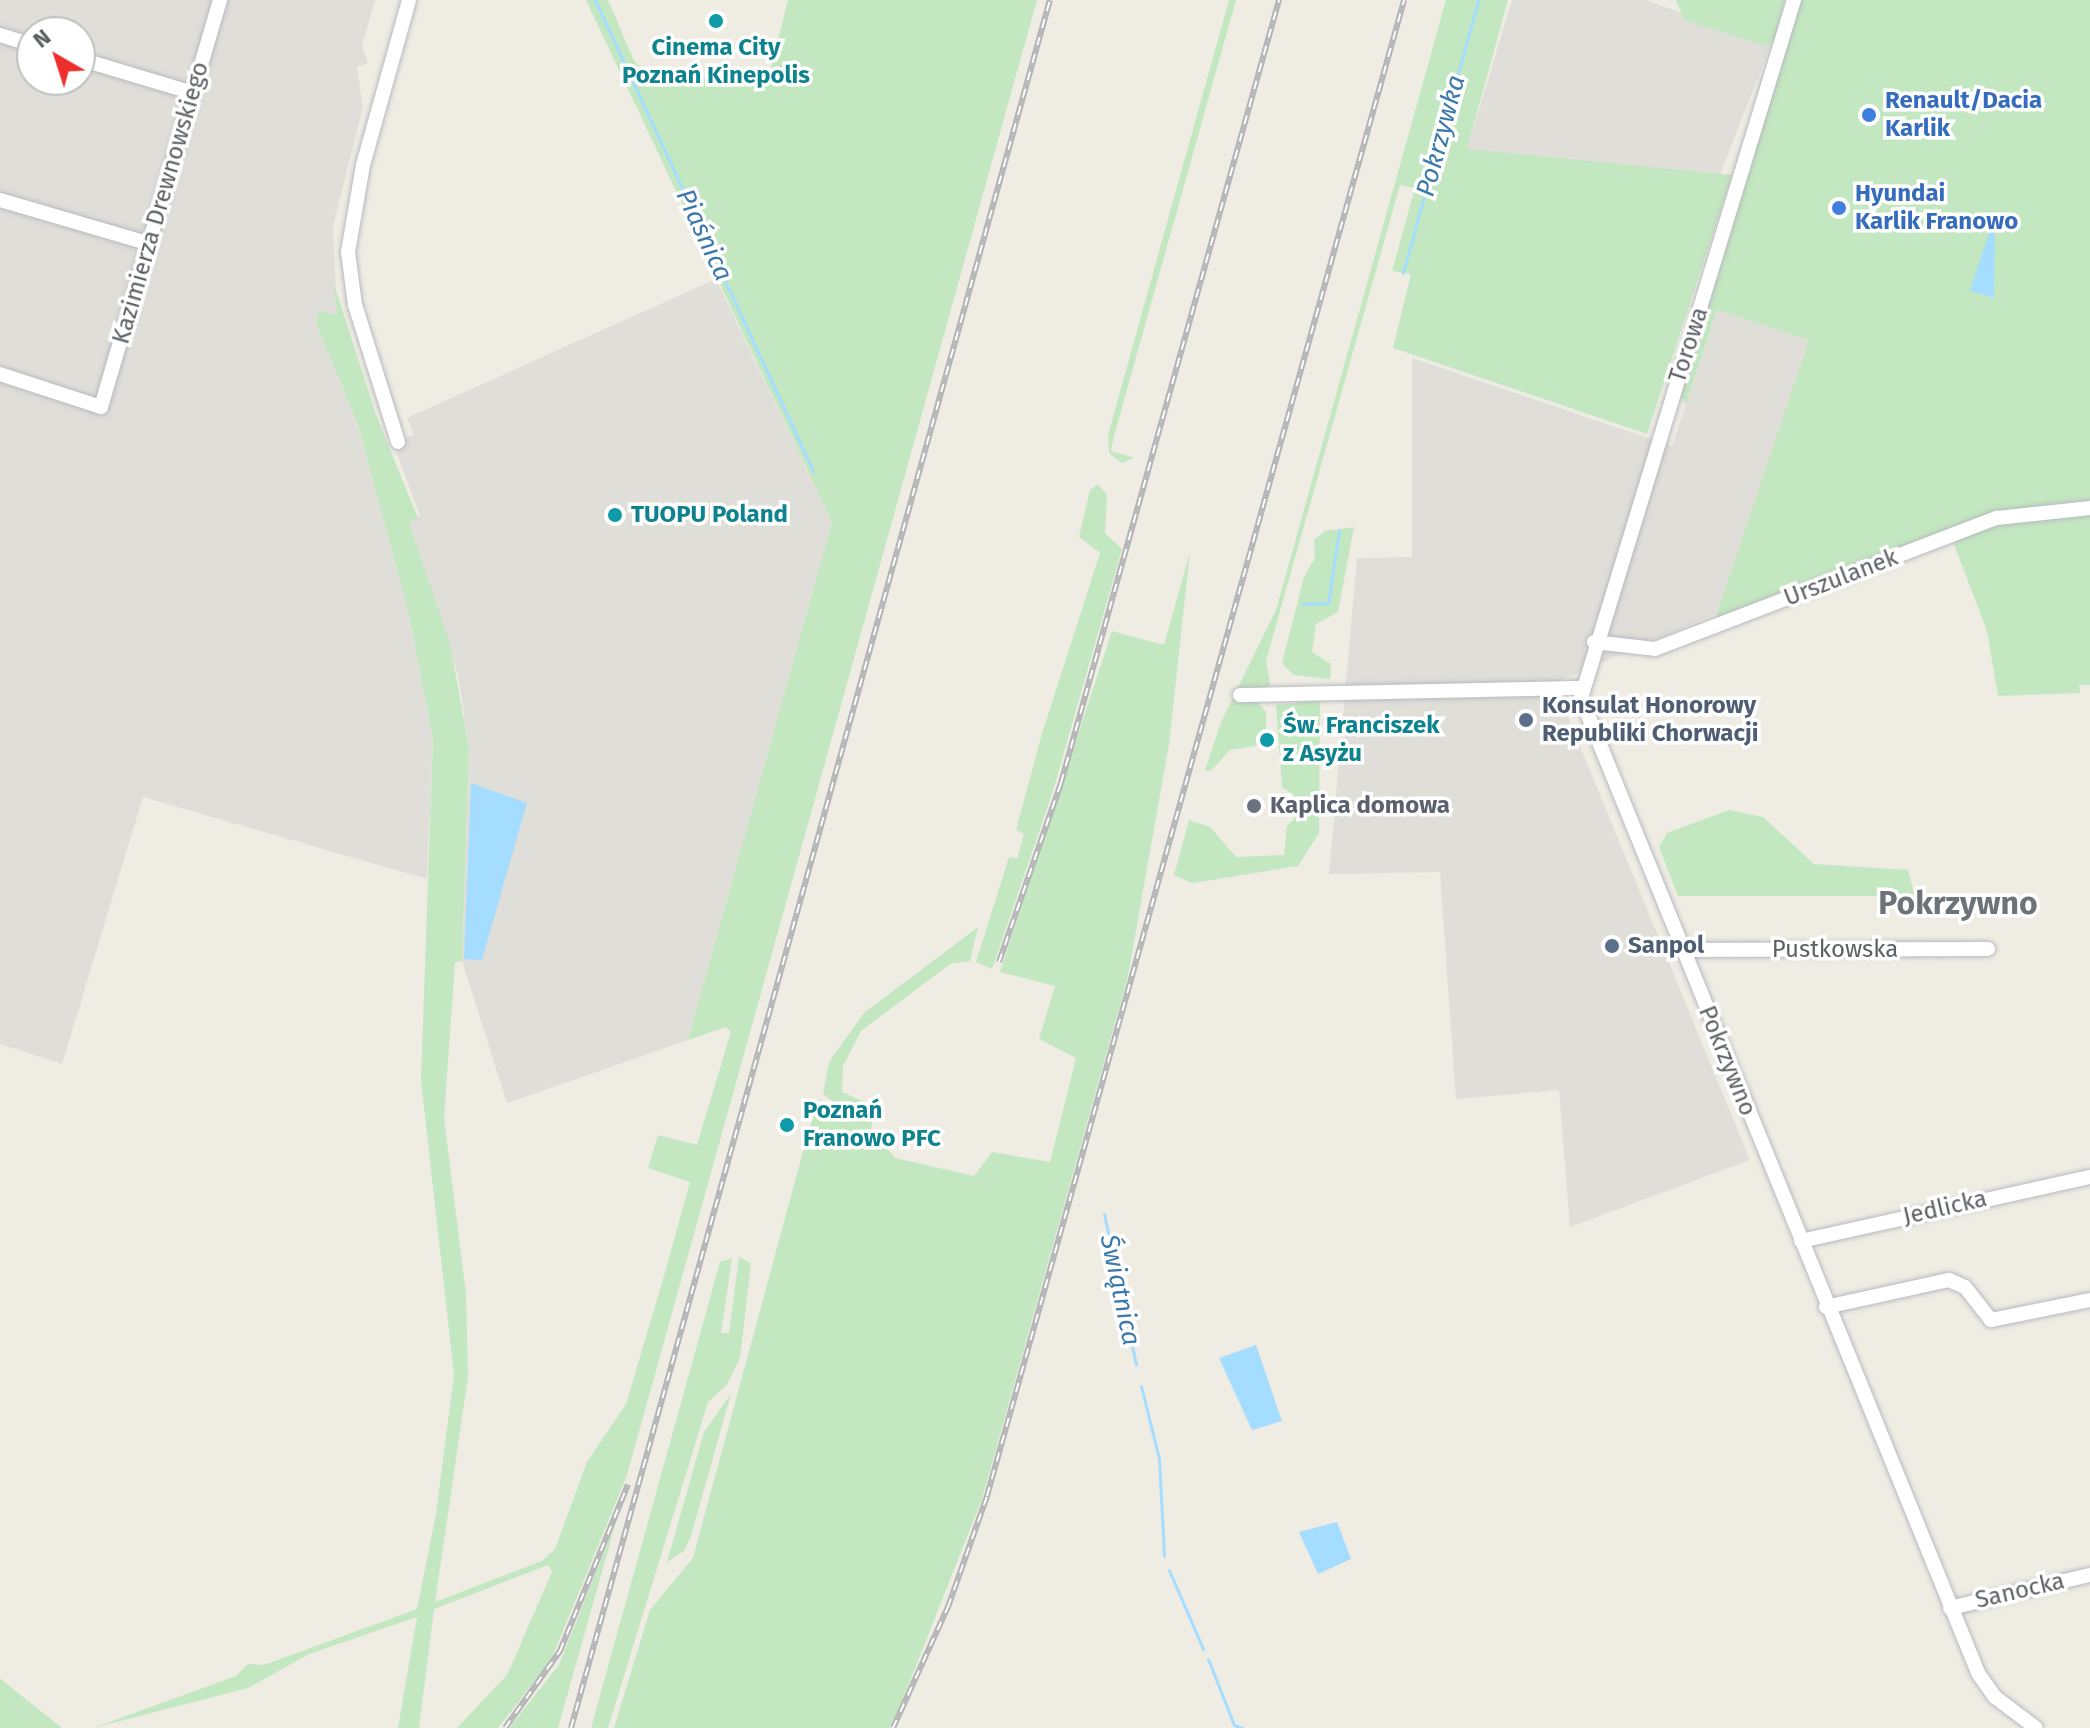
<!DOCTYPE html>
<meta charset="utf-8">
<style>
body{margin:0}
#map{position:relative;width:2090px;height:1728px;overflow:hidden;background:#efece4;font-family:"Fira Sans",sans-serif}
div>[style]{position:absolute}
.industrial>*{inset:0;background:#e0ded9}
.green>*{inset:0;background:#c3e7c0}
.water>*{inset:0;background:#a4ddff}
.stream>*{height:3px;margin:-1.5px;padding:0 1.5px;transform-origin:1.5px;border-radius:1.5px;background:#a4ddff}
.roads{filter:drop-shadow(0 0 2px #b7babf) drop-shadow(0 0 2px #b7babf)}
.minor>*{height:14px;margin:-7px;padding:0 7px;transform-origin:7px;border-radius:7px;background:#fff}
.rail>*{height:6px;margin-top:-3px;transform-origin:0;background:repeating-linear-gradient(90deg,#fff 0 9px,#b3b4b5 0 18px);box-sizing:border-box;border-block:2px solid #b3b4b5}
.dots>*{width:22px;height:22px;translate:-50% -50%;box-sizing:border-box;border:4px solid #fff;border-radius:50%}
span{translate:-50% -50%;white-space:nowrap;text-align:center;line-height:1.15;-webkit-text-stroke:7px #fff;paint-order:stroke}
.culture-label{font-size:24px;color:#0d838f;font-weight:700}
.left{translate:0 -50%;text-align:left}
.shop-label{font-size:24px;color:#366cbe;font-weight:700}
.street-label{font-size:24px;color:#5c6165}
.service-label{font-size:24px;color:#4e5e75;font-weight:700}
.worship-label{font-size:24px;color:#5b616d;font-weight:700}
.water-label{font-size:26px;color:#3c79ab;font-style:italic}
.district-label{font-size:32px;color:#6d7377;font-weight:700}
.north{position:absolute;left:16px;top:16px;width:80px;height:80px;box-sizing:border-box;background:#fff;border:2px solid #bec0c1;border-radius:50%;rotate:321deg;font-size:22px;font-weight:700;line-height:32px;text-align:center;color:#5c6165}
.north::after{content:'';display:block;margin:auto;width:28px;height:36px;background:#ed302d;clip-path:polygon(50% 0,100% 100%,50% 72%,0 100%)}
</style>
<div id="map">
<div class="industrial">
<i style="clip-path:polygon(evenodd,0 0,375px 0,362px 46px,368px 63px,357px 67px,363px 108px,333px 226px,337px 315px,316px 323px,358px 425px,409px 614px,433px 739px,427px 879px,143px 797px,62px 1064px,0 1044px,0 0,32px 32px,80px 32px,80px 80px,32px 80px,32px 32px)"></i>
<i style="clip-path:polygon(1512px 0,1645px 0,1771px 44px,1718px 180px,1467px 149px)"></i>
<i style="clip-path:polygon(716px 279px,832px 522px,688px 1040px,507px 1103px,462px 961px,469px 747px,458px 675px,409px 521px,420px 516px,393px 443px,414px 435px,407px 418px)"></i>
<i style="clip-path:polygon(1717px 310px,1809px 340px,1722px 611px,1554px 683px,1750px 1160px,1570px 1227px,1559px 1090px,1456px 1099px,1440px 872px,1329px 874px,1357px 558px,1412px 557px,1412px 358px,1672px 446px)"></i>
</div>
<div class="green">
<i style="clip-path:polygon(586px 0,608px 0,634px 61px,651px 76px,768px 80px,788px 0,1037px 0,627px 1475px,551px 1660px,498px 1728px,457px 1728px,507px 1675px,552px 1572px,548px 1565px,434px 1609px,419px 1728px,398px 1728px,417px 1617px,309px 1654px,248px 1688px,93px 1728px,236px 1676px,248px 1664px,264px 1665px,417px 1609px,436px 1514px,454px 1375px,421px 1080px,433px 739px,409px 614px,358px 425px,316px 323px,319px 311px,337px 315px,334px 284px,376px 415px,418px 518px,409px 522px,450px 644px,469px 747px,462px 961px,455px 962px,444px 1118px,466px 1294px,468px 1377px,435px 1602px,542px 1561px,555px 1549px,587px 1462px,626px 1404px,662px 1283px,690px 1182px,648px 1168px,658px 1135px,697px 1145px,731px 1032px,726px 1027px,688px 1040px,832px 522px)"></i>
<i style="clip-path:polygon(1229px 0,1236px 0,1114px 436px,1111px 451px,1134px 458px,1122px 463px,1109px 453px,1108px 435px)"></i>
<i style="clip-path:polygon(1446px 0,1508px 0,1467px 149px,1732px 175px,1647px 434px,1393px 348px,1411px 274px,1392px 271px,1415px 188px,1400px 185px,1266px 661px,1270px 684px,1255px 699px,1266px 712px,1266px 744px,1230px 750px,1211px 771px,1205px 770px,1222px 720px,1276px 610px)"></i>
<i style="clip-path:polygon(1676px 0,1785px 0,1774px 40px,1766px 46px,1684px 20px)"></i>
<i style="clip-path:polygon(1799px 0,2090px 0,2090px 504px,2014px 509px,1715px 620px,1809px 340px,1717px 310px,1686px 404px,1679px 394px)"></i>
<i style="clip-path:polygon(1098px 484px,1107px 495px,1105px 533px,1122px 549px,1053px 791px,992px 969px,976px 962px,1009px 857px,1017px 859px,1024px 834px,1016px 830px,1041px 737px,1100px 553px,1079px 537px,1090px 490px)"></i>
<i style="clip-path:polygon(2090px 511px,2090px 685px,2079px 685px,2080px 693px,1998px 696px,1987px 631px,1952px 539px,1986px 526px)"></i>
<i style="clip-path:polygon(1354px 527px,1338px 612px,1316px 624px,1312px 652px,1331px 664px,1330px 679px,1293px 675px,1282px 663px,1304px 577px,1315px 558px,1314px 540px,1325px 531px)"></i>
<i style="clip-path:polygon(1190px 552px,1169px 744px,1128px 976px,982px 1499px,900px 1706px,889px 1728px,614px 1728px,650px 1610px,693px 1558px,810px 1126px,818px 1106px,835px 1103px,823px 1094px,829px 1062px,864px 1013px,978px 927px,970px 961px,950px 964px,861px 1031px,843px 1066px,842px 1092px,867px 1103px,874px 1113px,871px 1128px,895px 1158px,974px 1176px,992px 1152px,1050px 1162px,1076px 1058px,1039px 1039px,1055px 986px,1000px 972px,1112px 631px,1164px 645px)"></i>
<i style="clip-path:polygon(1320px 700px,1319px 833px,1298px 866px,1192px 883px,1174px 875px,1189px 820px,1210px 827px,1236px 857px,1284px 855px,1287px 826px,1308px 805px,1282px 787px,1276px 705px)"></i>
<i style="clip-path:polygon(1729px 810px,1763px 817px,1814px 864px,1908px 870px,1915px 896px,1678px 896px,1659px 847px,1667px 833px)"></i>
<i style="clip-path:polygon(739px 1257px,751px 1263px,740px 1358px,726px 1386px,708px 1402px,608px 1728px,591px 1728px,720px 1262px,732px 1258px,721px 1333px,729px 1333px)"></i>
<i style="clip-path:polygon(731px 1394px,691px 1536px,684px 1551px,667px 1562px,704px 1432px)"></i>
<i style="clip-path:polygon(616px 1522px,558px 1728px,509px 1728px,559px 1665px)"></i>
<i style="clip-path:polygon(0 1678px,3px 1681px,62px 1728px,0 1728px)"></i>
</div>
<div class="water">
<i style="clip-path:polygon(1990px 230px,1995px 231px,1994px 298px,1970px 291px)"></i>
<i style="clip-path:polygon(471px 783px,527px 803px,482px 960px,464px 959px)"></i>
<i style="clip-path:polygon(1256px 1345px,1282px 1421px,1252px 1430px,1219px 1358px)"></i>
<i style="clip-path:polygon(1337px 1522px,1351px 1559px,1318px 1574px,1299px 1532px)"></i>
</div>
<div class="stream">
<i style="left:595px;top:0;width:519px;rotate:65.16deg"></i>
<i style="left:1403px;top:273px;width:283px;rotate:-74.6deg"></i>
<i style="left:1302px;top:604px;width:26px;rotate:-2deg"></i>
<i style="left:1328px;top:603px;width:73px;rotate:-81.3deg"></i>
<i style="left:1104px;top:1214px;width:154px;rotate:78deg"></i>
<i style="left:1141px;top:1386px;width:75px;rotate:76.1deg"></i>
<i style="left:1159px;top:1459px;width:97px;rotate:87deg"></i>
<i style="left:1169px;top:1570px;width:86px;rotate:66.7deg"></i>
<i style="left:1208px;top:1659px;width:71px;rotate:68.5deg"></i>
<i style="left:1234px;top:1725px;width:9px;rotate:21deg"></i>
</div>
<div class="roads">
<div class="minor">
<i style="left:1794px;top:0;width:730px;rotate:106.97deg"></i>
<i style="left:1581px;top:698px;width:1053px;rotate:67.84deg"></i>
<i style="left:1978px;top:1673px;width:29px;rotate:55deg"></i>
<i style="left:1995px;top:1697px;width:51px;rotate:37.1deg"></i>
<i style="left:0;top:35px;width:34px;rotate:17deg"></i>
<i style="left:80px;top:59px;width:118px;rotate:16.7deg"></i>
<i style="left:0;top:200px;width:156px;rotate:16.3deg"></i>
<i style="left:0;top:374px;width:106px;rotate:18.1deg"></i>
<i style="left:101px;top:407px;width:424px;rotate:-73.7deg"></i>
<i style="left:398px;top:442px;width:144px;rotate:-107.4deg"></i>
<i style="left:355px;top:305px;width:53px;rotate:-97.5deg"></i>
<i style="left:348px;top:252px;width:88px;rotate:-80.2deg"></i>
<i style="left:363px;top:165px;width:171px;rotate:-74.4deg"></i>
<i style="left:1594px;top:642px;width:61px;rotate:6.5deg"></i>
<i style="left:1655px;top:649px;width:366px;rotate:-21deg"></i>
<i style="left:1997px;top:518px;width:94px;rotate:-6.1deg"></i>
<i style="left:1240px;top:695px;width:340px;rotate:-1.2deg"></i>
<i style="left:1682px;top:950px;width:306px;rotate:-0.2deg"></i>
<i style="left:1801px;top:1241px;width:296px;rotate:-12.5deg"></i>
<i style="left:1826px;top:1307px;width:126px;rotate:-12.4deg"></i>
<i style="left:1949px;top:1280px;width:17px;rotate:24deg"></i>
<i style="left:1965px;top:1287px;width:42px;rotate:51.8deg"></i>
<i style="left:1991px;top:1320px;width:101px;rotate:-11.4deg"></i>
<i style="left:1950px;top:1608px;width:144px;rotate:-13.3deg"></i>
</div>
</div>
<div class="rail">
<i style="left:999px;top:962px;width:189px;rotate:-70.9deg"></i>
<i style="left:1061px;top:783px;width:813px;rotate:-74.44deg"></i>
<i style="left:505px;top:1728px;width:95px;rotate:-54.5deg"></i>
<i style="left:560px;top:1651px;width:180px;rotate:-67.8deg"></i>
<i style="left:571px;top:1728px;width:1793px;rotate:-74.51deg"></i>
<i style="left:893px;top:1728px;width:133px;rotate:-65.6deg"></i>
<i style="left:948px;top:1607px;width:118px;rotate:-70.6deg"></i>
<i style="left:987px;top:1496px;width:1553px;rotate:-74.42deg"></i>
</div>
<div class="dots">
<i style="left:716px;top:21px;background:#0f9aa8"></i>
<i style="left:1869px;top:115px;background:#3f7fe0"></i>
<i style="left:1839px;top:208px;background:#3f7fe0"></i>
<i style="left:615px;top:515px;background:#0f9aa8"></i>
<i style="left:1526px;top:720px;background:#5c6f8a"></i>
<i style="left:1267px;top:740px;background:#0f9aa8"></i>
<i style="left:1254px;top:806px;background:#6b7280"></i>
<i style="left:1612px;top:946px;background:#5c6f8a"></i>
<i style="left:787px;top:1125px;background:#0f9aa8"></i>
</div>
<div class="culture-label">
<span style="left:716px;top:62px">Cinema City<br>Poznań Kinepolis</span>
<span class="left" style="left:631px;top:515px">TUOPU Poland</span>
<span class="left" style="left:1283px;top:740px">Św. Franciszek<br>z Asyżu</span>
<span class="left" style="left:803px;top:1125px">Poznań<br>Franowo PFC</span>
</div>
<div class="shop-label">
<span class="left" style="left:1885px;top:115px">Renault/Dacia<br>Karlik</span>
<span class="left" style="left:1855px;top:208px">Hyundai<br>Karlik Franowo</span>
</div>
<div class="street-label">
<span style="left:161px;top:203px;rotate:-74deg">Kazimierza Drewnowskiego</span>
<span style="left:1689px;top:345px;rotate:-72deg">Torowa</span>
<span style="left:1841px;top:578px;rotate:-21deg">Urszulanek</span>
<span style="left:1835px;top:950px">Pustkowska</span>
<span style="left:1727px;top:1061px;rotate:68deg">Pokrzywno</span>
<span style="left:1945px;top:1208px;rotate:-13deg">Jedlicka</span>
<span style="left:2020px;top:1591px;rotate:-13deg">Sanocka</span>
</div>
<div class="service-label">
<span class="left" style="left:1542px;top:720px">Konsulat Honorowy<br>Republiki Chorwacji</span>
<span class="left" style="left:1628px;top:946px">Sanpol</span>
</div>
<div class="worship-label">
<span class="left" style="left:1270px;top:806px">Kaplica domowa</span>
</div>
<div class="water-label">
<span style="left:1441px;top:136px;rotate:-75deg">Pokrzywka</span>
<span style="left:704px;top:235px;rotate:65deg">Piaśnica</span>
<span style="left:1120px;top:1290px;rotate:78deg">Świątnica</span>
</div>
<div class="district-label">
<span style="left:1958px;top:903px">Pokrzywno</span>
</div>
<div class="north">N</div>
</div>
